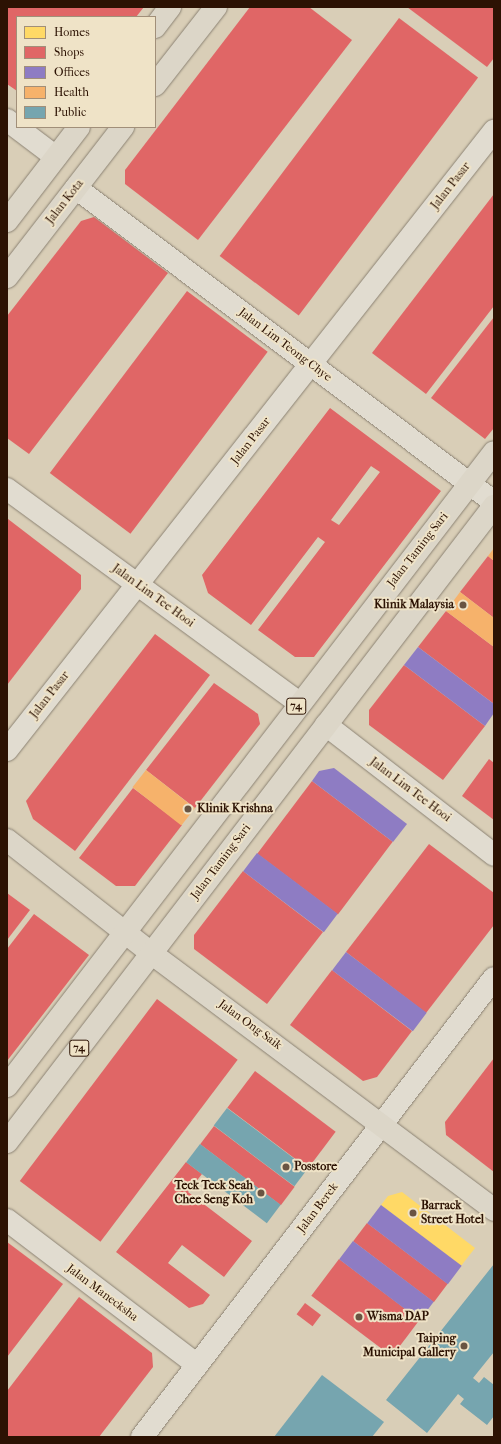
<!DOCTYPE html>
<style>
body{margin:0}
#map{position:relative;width:501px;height:1444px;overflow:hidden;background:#d9ceb7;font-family:"IM FELL French Canon",serif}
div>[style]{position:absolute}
.homes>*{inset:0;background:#ffd966}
.shops>*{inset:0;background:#e06666;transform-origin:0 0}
.offices>*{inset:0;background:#8e7cc3;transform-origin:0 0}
.health>*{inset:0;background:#f6b26b;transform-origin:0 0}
.public>*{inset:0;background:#76a5af;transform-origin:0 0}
.roads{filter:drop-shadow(0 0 1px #8b8273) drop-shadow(0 0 1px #8b8273)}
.minor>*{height:22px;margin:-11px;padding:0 11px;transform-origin:11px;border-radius:11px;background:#e1dcd0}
.major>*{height:22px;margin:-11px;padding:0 11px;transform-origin:11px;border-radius:11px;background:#dcd6c8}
.dots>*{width:11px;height:11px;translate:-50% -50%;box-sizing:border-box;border:2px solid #efe3c7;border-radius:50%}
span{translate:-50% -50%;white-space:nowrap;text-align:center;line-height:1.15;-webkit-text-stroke:4px #efe3c7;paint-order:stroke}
.shield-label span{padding:1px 3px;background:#efe3c7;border:1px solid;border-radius:3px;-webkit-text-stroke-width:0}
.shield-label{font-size:11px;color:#2c1203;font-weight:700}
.street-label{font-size:12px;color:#2c1203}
.poi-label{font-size:12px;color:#2c1203;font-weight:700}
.right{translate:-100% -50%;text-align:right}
.left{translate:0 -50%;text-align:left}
.frame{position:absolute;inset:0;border:8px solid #2c1203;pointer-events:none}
.legend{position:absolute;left:16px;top:16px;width:140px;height:112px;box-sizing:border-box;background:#efe3c7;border:1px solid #a18f79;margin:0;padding:5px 7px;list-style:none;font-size:12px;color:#2c1203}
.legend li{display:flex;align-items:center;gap:8px;height:20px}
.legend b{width:20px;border:1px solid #a18f79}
</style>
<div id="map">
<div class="homes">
<i style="clip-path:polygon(402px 1192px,475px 1248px,461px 1266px,381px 1205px,388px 1196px)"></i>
</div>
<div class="shops">
<i style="clip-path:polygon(7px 7px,144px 7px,136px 17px,17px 17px,17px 91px,7px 84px)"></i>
<i style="clip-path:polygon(250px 7px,309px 7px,352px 40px,198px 240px,125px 184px,125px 170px)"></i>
<i style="clip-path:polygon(407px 7px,494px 7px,494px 58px,487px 67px)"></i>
<i style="left:399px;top:18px;width:99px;height:298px;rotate:37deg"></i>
<i style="clip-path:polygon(494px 194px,494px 306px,426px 394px,372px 353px)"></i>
<i style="clip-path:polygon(94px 217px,168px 273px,29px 454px,7px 438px,7px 316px,81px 221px)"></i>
<i style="left:187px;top:291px;width:101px;height:228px;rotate:37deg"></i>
<i style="clip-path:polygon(494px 317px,494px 428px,485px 439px,431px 398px)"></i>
<i style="clip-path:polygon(evenodd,330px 408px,441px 491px,314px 657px,295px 657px,258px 630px,325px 542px,318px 537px,251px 625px,208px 593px,202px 575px,330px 408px,371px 466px,380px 472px,339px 525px,331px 520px,371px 466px)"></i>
<i style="clip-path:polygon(8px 519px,81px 575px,81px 589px,7px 685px)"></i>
<i style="clip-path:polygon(488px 556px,494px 561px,494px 618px,460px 592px)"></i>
<i style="clip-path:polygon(446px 611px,494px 647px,494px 704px,418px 647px)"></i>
<i style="clip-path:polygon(155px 634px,210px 675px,75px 851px,33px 819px,26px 801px)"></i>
<i style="clip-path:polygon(404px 665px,485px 726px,443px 780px,369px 725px,369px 710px)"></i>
<i style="clip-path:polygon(214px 683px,258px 714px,260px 724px,195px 808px,146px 770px)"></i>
<i style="clip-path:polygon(489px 759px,494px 763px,494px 820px,462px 796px)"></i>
<i style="left:312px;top:781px;width:101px;height:91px;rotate:37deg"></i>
<i style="clip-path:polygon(133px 788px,182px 825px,135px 886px,116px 886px,79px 858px)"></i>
<i style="clip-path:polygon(429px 844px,494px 893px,494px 925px,426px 1013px,346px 952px)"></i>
<i style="clip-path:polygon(243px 871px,323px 932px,267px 1004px,194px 949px,194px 935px)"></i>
<i style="clip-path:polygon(7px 893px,30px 910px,7px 940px)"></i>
<i style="clip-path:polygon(34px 914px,89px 955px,7px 1061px,7px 949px)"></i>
<i style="clip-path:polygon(332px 970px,412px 1031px,377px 1077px,363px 1081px,290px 1025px)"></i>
<i style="left:157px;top:999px;width:101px;height:228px;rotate:37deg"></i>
<i style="clip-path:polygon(494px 1058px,494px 1172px,446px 1135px,445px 1122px)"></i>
<i style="left:255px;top:1071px;width:101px;height:46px;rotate:37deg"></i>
<i style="left:214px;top:1126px;width:101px;height:23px;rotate:37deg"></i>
<i style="clip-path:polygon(186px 1162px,202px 1174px,188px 1192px,252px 1241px,224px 1277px,182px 1245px,168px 1263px,210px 1295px,203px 1304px,189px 1308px,116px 1252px)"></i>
<i style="left:367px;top:1223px;width:101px;height:23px;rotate:37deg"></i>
<i style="clip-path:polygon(7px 1242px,63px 1284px,7px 1357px)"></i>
<i style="left:339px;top:1259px;width:101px;height:46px;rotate:37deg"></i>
<i style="clip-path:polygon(79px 1297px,152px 1353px,153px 1367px,99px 1437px,7px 1437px,7px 1391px)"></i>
<i style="left:305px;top:1303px;width:20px;height:14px;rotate:37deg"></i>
</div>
<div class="offices">
<i style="clip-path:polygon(418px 647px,494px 704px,494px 713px,485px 726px,404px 665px)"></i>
<i style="clip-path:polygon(334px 768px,407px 824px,393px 842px,312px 781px,319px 771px)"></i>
<i style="left:257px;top:853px;width:101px;height:23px;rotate:37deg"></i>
<i style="left:346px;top:952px;width:101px;height:23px;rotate:37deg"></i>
<i style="left:381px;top:1205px;width:101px;height:23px;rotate:37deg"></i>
<i style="left:353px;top:1241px;width:101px;height:23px;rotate:37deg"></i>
</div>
<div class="health">
<i style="clip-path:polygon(494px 548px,494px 561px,488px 556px)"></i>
<i style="clip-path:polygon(460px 592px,494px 618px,494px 647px,446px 611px)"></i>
<i style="left:146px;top:770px;width:62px;height:22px;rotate:38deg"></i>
</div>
<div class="public">
<i style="left:227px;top:1108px;width:101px;height:22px;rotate:37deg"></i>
<i style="left:200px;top:1144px;width:101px;height:23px;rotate:37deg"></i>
<i style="clip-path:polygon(494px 1264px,494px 1352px,473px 1378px,479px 1383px,484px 1377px,494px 1385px,494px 1416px,487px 1425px,460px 1404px,464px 1399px,458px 1394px,427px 1433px,386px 1400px)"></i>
<i style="clip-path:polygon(322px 1375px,384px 1422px,372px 1437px,274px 1437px)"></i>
</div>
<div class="roads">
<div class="minor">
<i style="left:7px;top:120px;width:61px;rotate:37.1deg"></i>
<i style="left:76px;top:188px;width:523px;rotate:36.91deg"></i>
<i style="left:7px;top:489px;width:362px;rotate:36.2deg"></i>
<i style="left:326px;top:725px;width:212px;rotate:37.7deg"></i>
<i style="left:7px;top:750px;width:788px;rotate:-51.81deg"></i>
<i style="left:7px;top:1220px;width:239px;rotate:37.3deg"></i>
<i style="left:142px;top:1437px;width:578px;rotate:-52.52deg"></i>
</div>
<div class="major">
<i style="left:155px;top:27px;width:25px;rotate:-53deg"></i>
<i style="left:155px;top:85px;width:99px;rotate:-52deg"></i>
<i style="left:7px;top:221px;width:118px;rotate:-52.5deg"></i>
<i style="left:7px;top:277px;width:190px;rotate:-52.3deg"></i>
<i style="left:7px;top:840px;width:183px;rotate:38.1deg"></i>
<i style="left:151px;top:953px;width:429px;rotate:36.8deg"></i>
<i style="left:7px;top:1086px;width:799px;rotate:-52.47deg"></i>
<i style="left:7px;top:1142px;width:801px;rotate:-52.56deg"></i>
</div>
</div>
<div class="dots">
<i style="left:463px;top:605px;background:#695442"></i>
<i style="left:188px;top:809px;background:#695442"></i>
<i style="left:286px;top:1167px;background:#695442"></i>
<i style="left:261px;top:1193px;background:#695442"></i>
<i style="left:413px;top:1213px;background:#695442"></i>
<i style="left:359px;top:1317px;background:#695442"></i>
<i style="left:464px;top:1346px;background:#695442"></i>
</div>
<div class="shield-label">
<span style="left:296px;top:706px">74</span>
<span style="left:79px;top:1048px">74</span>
</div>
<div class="street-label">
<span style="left:451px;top:186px;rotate:-52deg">Jalan Pasar</span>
<span style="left:65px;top:202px;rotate:-52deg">Jalan Kota</span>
<span style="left:285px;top:345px;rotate:37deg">Jalan Lim Teong Chye</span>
<span style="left:251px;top:441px;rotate:-52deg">Jalan Pasar</span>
<span style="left:418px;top:550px;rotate:-52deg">Jalan Taming Sari</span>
<span style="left:153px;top:596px;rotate:36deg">Jalan Lim Tee Hooi</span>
<span style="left:50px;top:695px;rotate:-52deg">Jalan Pasar</span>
<span style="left:410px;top:790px;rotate:37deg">Jalan Lim Tee Hooi</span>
<span style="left:221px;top:862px;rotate:-53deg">Jalan Taming Sari</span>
<span style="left:250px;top:1025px;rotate:36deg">Jalan Ong Saik</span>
<span style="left:318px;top:1208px;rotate:-53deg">Jalan Berek</span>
<span style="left:102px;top:1293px;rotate:37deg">Jalan Manecksha</span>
</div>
<div class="poi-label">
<span class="right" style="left:454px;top:605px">Klinik Malaysia</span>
<span class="left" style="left:197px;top:809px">Klinik Krishna</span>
<span class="left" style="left:294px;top:1167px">Posstore</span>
<span class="right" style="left:253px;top:1193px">Teck Teck Seah<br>Chee Seng Koh</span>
<span class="left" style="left:421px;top:1213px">Barrack<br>Street Hotel</span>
<span class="left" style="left:367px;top:1317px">Wisma DAP</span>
<span class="right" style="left:456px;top:1346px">Taiping<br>Municipal Gallery</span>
</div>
<div class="frame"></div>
<ul class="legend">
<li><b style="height:11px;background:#ffd966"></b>Homes</li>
<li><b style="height:11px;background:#e06666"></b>Shops</li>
<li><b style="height:11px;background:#8e7cc3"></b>Offices</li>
<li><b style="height:11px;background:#f6b26b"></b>Health</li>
<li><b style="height:11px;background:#76a5af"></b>Public</li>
</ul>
</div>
